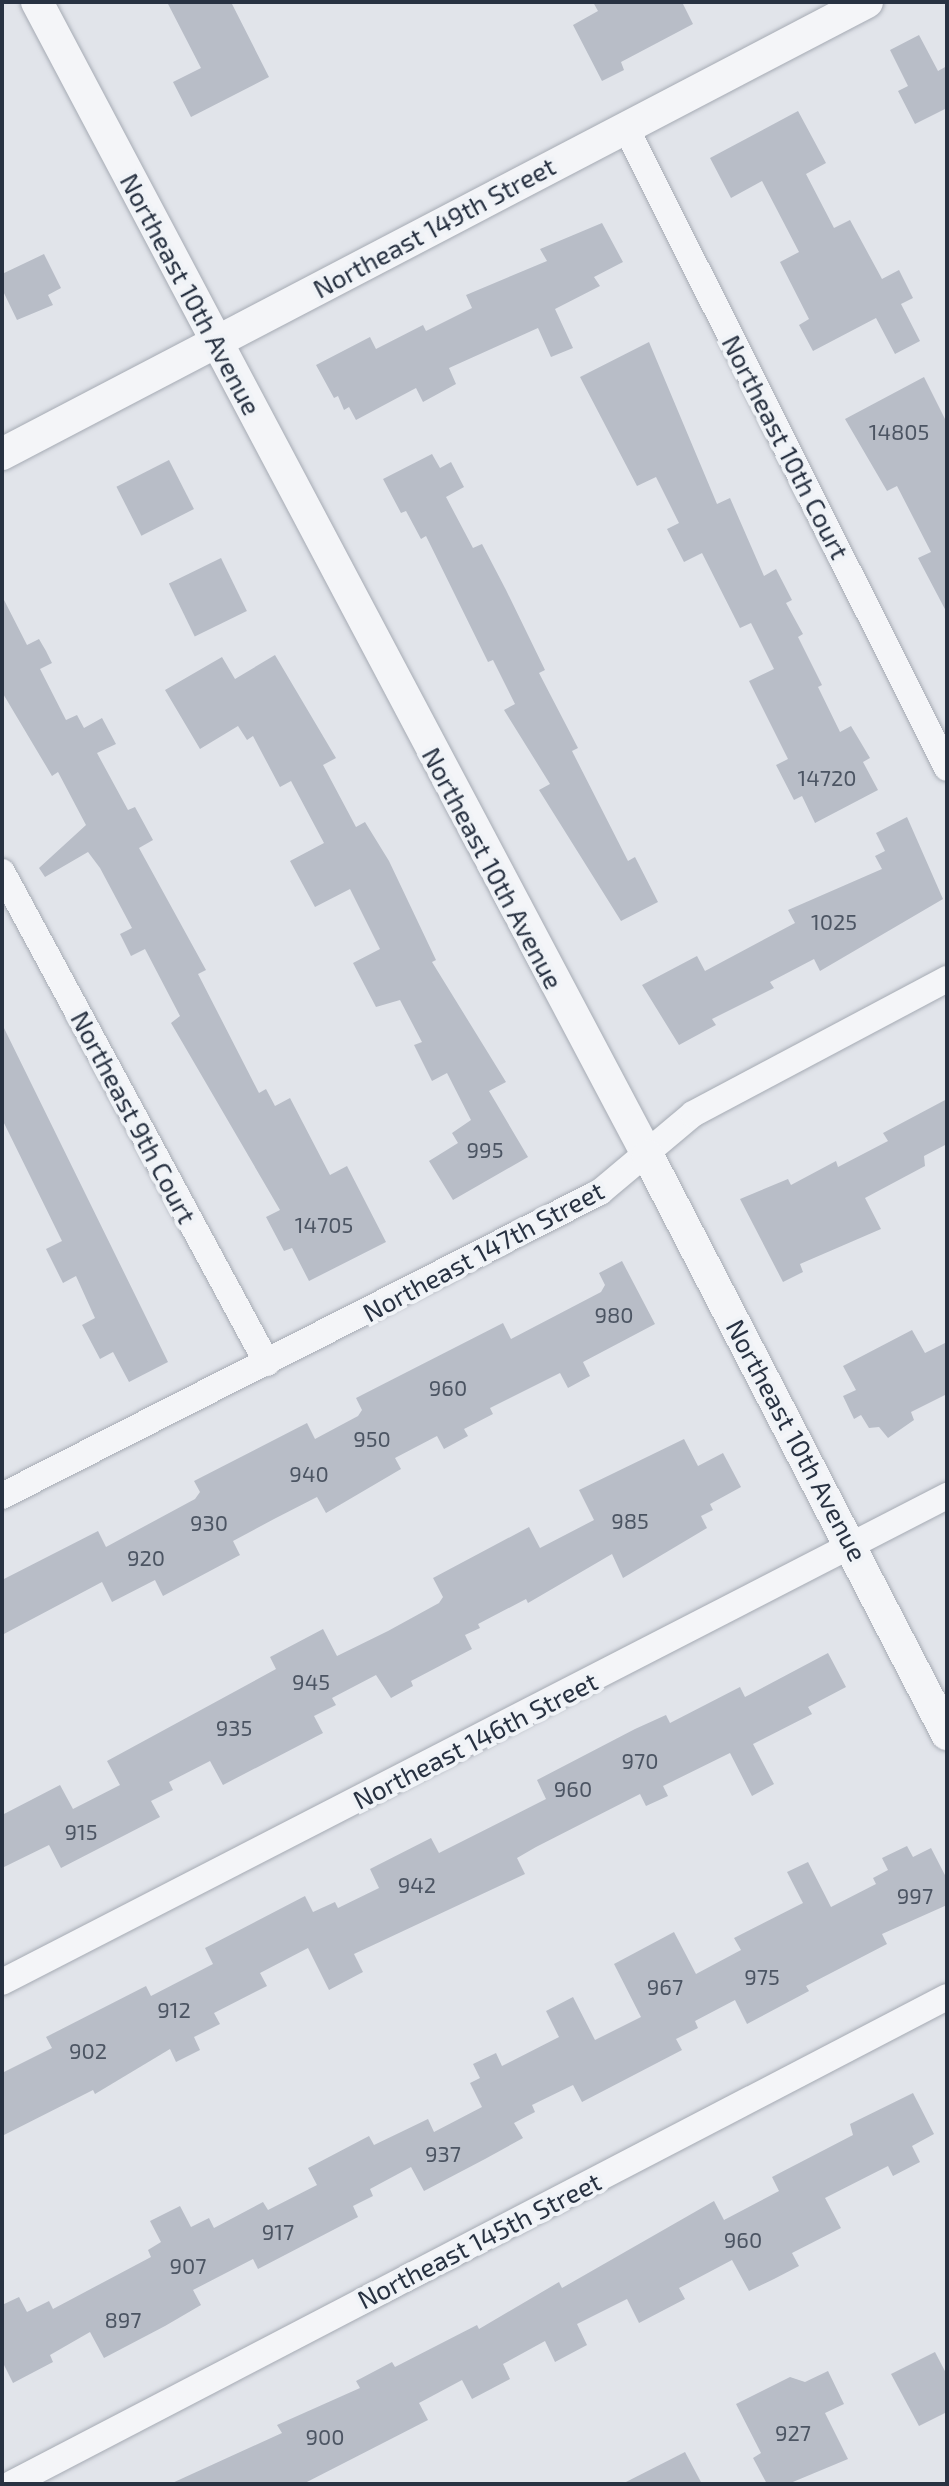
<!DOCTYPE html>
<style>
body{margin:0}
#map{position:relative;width:949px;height:2486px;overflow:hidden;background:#e1e4ea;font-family:"Exo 2",sans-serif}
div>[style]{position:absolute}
.building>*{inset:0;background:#b8bdc7;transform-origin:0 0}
.roads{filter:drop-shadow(0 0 2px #a6abb4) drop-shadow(0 0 2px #a6abb4)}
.minor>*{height:26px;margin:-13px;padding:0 13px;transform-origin:13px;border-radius:13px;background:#f4f5f8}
.tertiary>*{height:32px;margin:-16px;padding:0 16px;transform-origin:16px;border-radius:16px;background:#f4f5f8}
span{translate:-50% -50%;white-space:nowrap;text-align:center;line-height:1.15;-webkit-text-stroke:8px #f0f3f7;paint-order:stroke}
.number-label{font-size:22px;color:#4c5563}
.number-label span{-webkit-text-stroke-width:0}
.street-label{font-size:26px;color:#283242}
.frame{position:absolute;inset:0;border:4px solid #283242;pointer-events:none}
</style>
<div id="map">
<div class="building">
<i style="clip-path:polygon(167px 2px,231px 2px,269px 77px,191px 117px,173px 82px,201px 68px)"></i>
<i style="clip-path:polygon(593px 2px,682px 2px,693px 24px,621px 62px,624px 70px,602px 81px,573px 25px,598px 11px)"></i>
<i style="clip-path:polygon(919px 35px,938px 71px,947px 66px,947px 108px,915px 124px,898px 91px,908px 86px,890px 50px)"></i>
<i style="clip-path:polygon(798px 111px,826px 163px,806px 174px,834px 228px,850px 220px,882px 279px,899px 270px,913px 298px,901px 304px,920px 341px,895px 354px,876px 318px,813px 351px,799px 325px,809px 319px,780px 262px,799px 252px,762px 181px,731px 198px,710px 158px)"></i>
<i style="clip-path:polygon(602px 223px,623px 262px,594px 277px,600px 286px,555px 309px,573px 348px,551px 357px,538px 328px,449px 368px,456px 384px,423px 402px,416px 388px,356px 420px,349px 407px,344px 410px,338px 396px,334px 398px,316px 365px,370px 337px,376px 349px,423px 325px,426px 331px,472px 308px,466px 295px,547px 261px,540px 249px)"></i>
<i style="clip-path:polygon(44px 254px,61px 288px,48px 295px,53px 305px,17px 320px,2px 289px,2px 274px)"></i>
<i style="clip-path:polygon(649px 342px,717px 504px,730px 498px,764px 576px,776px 569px,792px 600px,786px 603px,803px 634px,798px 637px,822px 685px,818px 687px,840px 732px,851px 726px,870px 758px,863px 762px,878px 790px,815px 823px,802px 796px,794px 800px,776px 765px,788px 759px,749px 681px,774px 669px,751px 623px,740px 628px,702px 553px,684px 562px,667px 529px,679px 523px,656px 477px,637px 486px,580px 377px)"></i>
<i style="clip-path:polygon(924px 377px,947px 423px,947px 613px,918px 558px,931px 552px,897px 486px,887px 491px,845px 419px)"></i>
<i style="clip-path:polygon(432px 454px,440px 468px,451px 462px,464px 487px,446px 497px,473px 548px,482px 544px,506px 590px,545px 670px,539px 673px,578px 748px,572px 751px,628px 861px,635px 857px,658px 902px,621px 921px,539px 790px,550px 784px,504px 710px,515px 704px,493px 660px,488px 662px,426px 536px,421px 539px,406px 511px,401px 513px,383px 479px)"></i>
<i style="left:169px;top:460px;width:55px;height:59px;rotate:63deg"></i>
<i style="left:221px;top:558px;width:59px;height:58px;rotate:64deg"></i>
<i style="clip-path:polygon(2px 596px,27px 645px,39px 639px,46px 651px,52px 663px,40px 669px,66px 720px,77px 715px,84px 728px,102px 718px,116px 744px,97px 753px,128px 810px,135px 807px,153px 840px,139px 848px,206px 970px,198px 974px,259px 1093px,266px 1089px,275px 1106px,290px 1098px,330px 1175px,347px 1166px,386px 1242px,309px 1281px,292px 1248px,284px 1251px,266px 1217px,280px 1210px,171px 1023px,180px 1016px,145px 949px,131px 956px,120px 934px,132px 928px,100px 868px,88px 852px,45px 877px,39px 868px,86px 825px,58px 772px,52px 776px,2px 692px)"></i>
<i style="clip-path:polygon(275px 655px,336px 758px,323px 765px,356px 827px,365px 822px,389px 861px,436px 960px,432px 962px,506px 1082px,489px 1091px,528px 1157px,453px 1200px,429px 1161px,458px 1143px,452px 1133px,471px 1120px,447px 1073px,432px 1081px,414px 1045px,422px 1042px,400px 1000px,376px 1007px,353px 963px,380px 949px,350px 889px,315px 907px,290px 861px,324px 843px,291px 781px,280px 787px,253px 736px,247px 740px,238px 726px,200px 749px,165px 690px,222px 657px,235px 679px)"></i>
<i style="clip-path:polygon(907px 817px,943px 899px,820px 971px,814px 959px,770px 982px,774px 988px,712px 1019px,716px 1025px,679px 1045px,642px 985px,697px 956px,705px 971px,795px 923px,788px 910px,882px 869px,875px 856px,885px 851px,876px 833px)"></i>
<i style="clip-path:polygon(2px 1024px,168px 1362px,129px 1382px,113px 1352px,100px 1359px,82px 1325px,95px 1318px,76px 1276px,63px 1283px,46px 1249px,62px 1241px,2px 1119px)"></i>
<i style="clip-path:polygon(947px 1099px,947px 1144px,924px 1156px,925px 1166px,865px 1198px,881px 1229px,800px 1264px,803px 1272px,783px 1282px,740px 1199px,788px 1179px,791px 1185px,836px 1161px,838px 1167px,888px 1141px,883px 1133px)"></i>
<i style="clip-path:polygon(622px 1261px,655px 1324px,583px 1362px,590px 1376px,568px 1388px,560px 1373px,490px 1408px,493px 1414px,464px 1429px,468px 1436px,444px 1449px,437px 1436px,395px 1458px,401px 1469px,326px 1513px,317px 1497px,274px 1519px,233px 1541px,240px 1555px,163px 1596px,155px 1580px,112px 1602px,102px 1582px,2px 1635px,2px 1580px,98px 1531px,106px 1547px,195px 1499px,200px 1492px,194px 1481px,307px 1423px,315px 1439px,358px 1416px,362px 1410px,356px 1398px,503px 1323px,511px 1339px,601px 1292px,605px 1285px,599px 1273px)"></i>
<i style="clip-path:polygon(912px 1330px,925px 1353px,947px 1342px,947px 1394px,911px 1412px,914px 1420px,888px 1438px,879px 1427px,869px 1428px,861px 1415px,854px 1419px,843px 1396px,856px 1390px,843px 1366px)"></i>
<i style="clip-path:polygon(684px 1439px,698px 1466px,723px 1453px,741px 1487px,710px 1504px,713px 1510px,701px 1516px,707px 1528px,623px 1578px,612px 1554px,528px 1603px,526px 1599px,478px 1624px,480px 1628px,465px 1635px,472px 1649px,411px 1681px,413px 1686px,391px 1698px,376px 1675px,332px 1698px,336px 1705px,314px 1716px,323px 1733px,223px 1785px,210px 1761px,169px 1782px,173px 1790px,151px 1801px,160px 1817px,61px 1868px,49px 1845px,2px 1868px,2px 1815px,60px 1785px,73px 1809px,120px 1785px,107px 1761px,276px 1669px,270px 1657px,323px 1629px,337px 1656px,388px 1631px,439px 1603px,443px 1597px,433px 1578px,529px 1527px,540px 1548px,594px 1520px,579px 1490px)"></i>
<i style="clip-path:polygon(828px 1653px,846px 1687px,808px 1707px,812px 1714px,753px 1744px,774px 1784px,752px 1796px,730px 1753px,663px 1786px,668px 1796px,646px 1806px,640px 1794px,536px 1847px,517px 1858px,525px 1874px,354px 1954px,363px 1972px,329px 1990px,308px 1948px,260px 1973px,267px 1986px,214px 2013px,220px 2024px,194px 2037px,200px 2050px,176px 2062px,170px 2049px,95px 2094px,93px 2090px,2px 2136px,2px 2073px,52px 2048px,46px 2037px,146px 1986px,151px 1996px,213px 1964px,205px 1948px,305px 1896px,313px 1912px,335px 1902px,338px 1908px,379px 1888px,370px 1869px,431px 1838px,439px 1853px,546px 1799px,537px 1780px,635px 1729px,666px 1715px,670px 1723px,740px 1687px,745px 1697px)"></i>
<i style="clip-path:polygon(907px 1846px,913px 1857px,931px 1848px,947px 1879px,947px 1905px,882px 1934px,887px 1944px,806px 1986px,809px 1991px,747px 2024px,735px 2000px,695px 2021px,698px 2028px,676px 2039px,682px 2050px,582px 2102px,573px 2085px,532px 2105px,535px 2112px,514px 2123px,523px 2138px,485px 2159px,424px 2191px,411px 2167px,370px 2189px,373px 2196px,353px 2206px,358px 2217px,258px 2269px,253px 2259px,193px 2290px,201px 2305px,165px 2326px,104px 2358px,90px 2332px,50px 2355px,53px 2362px,13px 2383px,2px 2361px,2px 2305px,19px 2297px,27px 2312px,49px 2301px,53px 2309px,151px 2257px,148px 2250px,161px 2242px,150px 2221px,180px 2206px,191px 2227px,209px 2218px,214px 2228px,263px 2202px,268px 2210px,317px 2185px,308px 2168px,369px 2136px,374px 2145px,428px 2119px,434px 2132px,482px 2107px,470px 2083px,480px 2078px,473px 2064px,496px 2053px,502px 2066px,559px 2037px,546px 2011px,573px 1997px,595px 2040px,641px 2017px,614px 1964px,674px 1932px,696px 1974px,741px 1950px,734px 1938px,803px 1903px,787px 1872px,808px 1862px,831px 1907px,876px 1884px,873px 1878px,888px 1870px,882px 1858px)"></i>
<i style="clip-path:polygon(913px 2093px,934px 2134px,912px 2146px,920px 2162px,893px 2176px,888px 2166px,825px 2198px,841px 2228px,792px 2253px,799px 2266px,774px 2279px,749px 2291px,732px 2260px,679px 2288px,685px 2299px,639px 2323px,627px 2299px,577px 2324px,587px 2345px,555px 2362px,545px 2341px,503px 2364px,510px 2379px,472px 2399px,462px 2380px,419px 2403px,428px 2420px,303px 2484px,170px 2484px,282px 2433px,277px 2425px,360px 2388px,356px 2381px,392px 2362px,395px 2367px,477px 2325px,479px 2329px,559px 2282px,562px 2288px,714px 2201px,724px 2220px,779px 2191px,772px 2177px,853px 2135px,850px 2124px)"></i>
<i style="clip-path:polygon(935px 2352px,947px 2375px,947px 2412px,919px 2426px,891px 2374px)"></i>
<i style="clip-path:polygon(828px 2371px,844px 2404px,825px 2413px,848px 2459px,788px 2484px,767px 2484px,753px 2458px,761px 2453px,736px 2404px,790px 2377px,805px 2382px)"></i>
<i style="clip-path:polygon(685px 2452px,702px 2484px,622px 2484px)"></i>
</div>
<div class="roads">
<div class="minor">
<i style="left:625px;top:126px;width:718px;rotate:63.36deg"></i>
<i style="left:2px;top:872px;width:558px;rotate:61.64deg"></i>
<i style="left:2px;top:1496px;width:671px;rotate:-26.95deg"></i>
<i style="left:600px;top:1192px;width:121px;rotate:-40deg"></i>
<i style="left:693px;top:1114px;width:288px;rotate:-28deg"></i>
<i style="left:2px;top:1982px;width:1063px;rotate:-27.22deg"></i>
<i style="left:11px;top:2484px;width:1055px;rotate:-27.49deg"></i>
</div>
<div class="tertiary">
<i style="left:37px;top:2px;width:1306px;rotate:62.1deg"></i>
<i style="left:648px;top:1156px;width:651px;rotate:62.65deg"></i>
<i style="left:2px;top:454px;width:976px;rotate:-27.59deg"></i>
</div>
</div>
<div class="number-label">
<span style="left:899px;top:432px">14805</span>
<span style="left:827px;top:778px">14720</span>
<span style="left:834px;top:922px">1025</span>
<span style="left:485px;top:1150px">995</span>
<span style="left:324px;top:1225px">14705</span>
<span style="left:614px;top:1315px">980</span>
<span style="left:448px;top:1388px">960</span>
<span style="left:372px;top:1439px">950</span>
<span style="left:309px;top:1474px">940</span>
<span style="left:630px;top:1521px">985</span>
<span style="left:209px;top:1523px">930</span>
<span style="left:146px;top:1558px">920</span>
<span style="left:311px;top:1682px">945</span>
<span style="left:234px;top:1728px">935</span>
<span style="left:640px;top:1761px">970</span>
<span style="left:573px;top:1789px">960</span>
<span style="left:81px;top:1832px">915</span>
<span style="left:417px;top:1885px">942</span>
<span style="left:915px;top:1896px">997</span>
<span style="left:762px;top:1977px">975</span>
<span style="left:665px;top:1987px">967</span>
<span style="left:174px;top:2010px">912</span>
<span style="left:88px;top:2051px">902</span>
<span style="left:443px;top:2154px">937</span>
<span style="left:278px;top:2232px">917</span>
<span style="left:743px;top:2240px">960</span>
<span style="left:188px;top:2266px">907</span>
<span style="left:123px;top:2320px">897</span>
<span style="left:793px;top:2433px">927</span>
<span style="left:325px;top:2437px">900</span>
</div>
<div class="street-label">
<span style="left:434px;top:227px;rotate:-28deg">Northeast 149th Street</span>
<span style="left:191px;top:294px;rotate:62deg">Northeast 10th Avenue</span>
<span style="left:786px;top:447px;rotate:63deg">Northeast 10th Court</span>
<span style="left:493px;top:868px;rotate:62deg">Northeast 10th Avenue</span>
<span style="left:134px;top:1117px;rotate:62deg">Northeast 9th Court</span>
<span style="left:483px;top:1251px;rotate:-28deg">Northeast 147th Street</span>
<span style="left:797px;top:1440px;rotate:62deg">Northeast 10th Avenue</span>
<span style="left:475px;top:1740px;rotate:-27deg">Northeast 146th Street</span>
<span style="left:479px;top:2240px;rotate:-27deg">Northeast 145th Street</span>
</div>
<div class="frame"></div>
</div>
